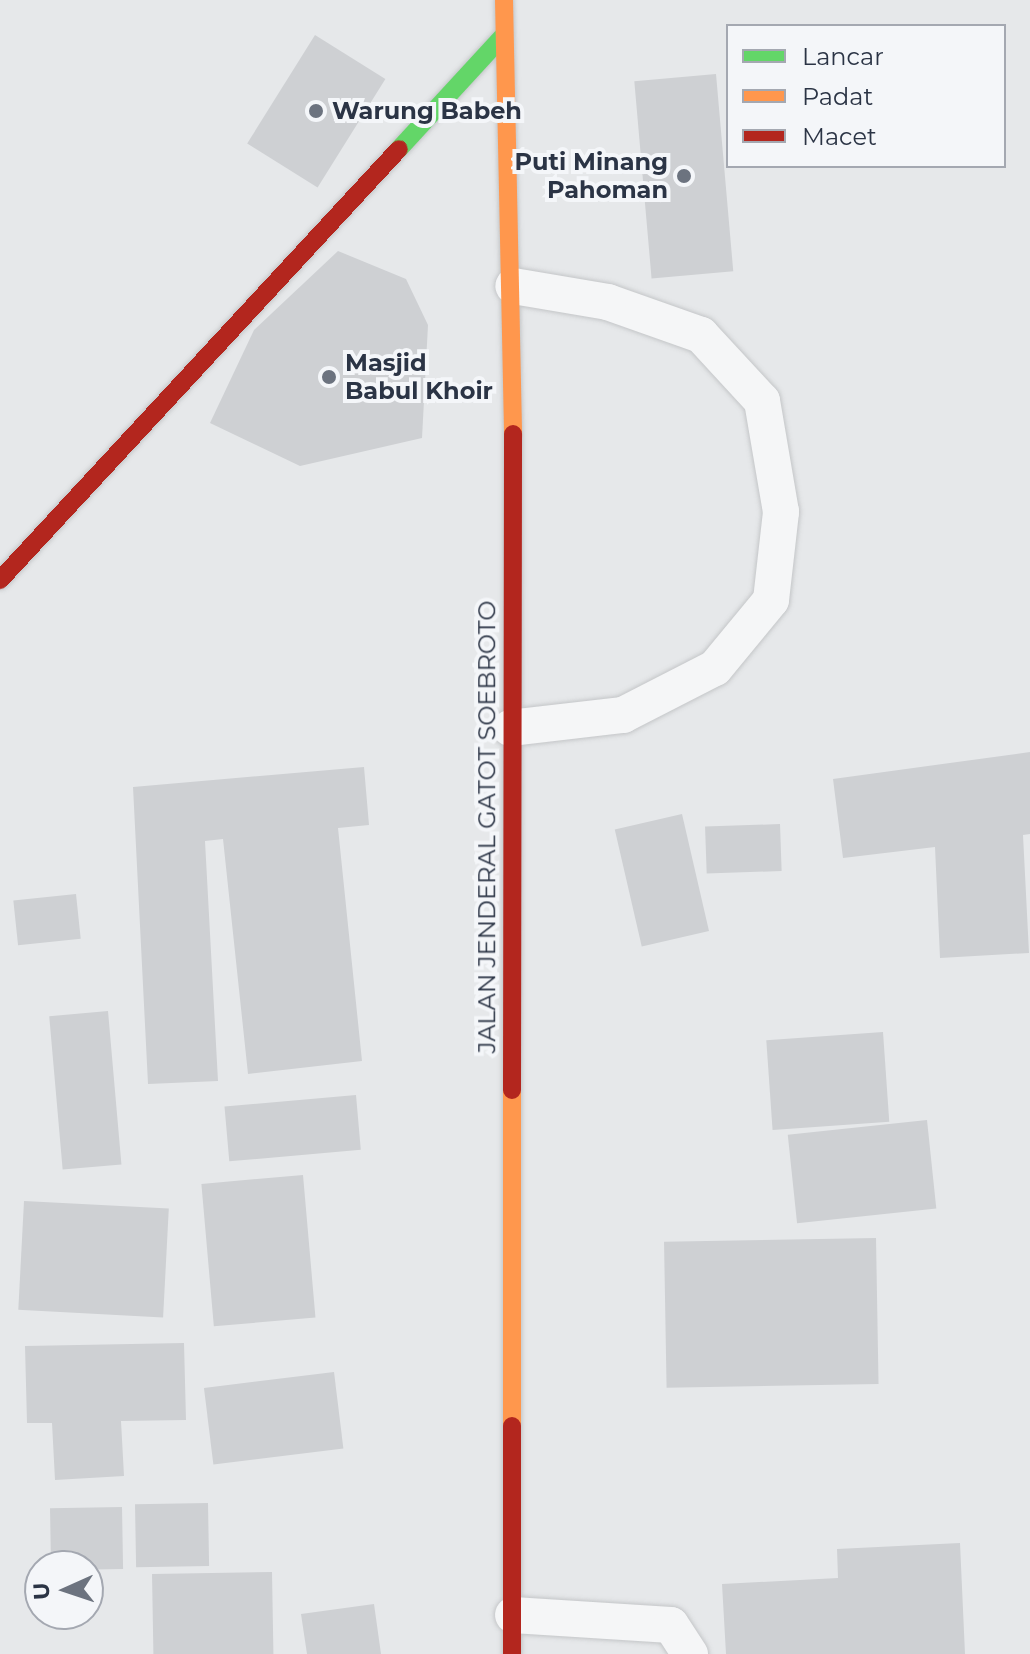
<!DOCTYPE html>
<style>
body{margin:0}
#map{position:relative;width:1030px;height:1654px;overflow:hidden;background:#e6e8ea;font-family:Montserrat,sans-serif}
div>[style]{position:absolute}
.building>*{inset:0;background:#ced0d3;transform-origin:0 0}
.roads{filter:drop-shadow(0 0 2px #c4c6c8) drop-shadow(0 0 2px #c4c6c8)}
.lane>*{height:36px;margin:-18px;padding:0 18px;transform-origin:18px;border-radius:18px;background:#f5f6f7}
.fast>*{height:18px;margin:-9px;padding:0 9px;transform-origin:9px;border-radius:9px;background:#63d668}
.slow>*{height:18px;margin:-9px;padding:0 9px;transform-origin:9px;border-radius:9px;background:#ff974d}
.jam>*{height:18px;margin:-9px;padding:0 9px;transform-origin:9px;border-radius:9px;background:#b3261e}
.dots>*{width:22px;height:22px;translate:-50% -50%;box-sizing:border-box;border:4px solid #f4f6f9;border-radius:50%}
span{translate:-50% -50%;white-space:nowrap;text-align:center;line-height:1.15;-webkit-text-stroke:8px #f4f6f9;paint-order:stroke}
.poi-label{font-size:24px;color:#2b3445;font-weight:700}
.left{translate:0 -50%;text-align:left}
.right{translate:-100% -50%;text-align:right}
.street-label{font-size:24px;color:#2b3445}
.legend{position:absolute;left:726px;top:24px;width:280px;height:144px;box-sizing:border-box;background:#f4f6f9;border:2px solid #a4a8b1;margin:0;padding:10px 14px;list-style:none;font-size:24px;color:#2b3445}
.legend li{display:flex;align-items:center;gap:16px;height:40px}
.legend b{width:40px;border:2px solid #a4a8b1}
.north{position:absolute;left:24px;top:1550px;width:80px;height:80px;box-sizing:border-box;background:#f4f6f9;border:2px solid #a4a8b1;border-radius:50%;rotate:267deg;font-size:22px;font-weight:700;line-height:32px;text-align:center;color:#2b3445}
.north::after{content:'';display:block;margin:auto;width:28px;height:36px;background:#6c737f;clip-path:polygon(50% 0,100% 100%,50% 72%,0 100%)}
</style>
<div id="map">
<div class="building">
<i style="left:315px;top:35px;width:83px;height:128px;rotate:32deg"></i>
<i style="left:716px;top:74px;width:198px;height:82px;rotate:85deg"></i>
<i style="clip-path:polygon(338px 251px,406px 279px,428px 325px,422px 438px,300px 466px,210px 423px,254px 330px)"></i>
<i style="clip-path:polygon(1030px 752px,1030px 834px,1023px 835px,1029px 953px,940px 958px,935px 847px,843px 858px,833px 779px)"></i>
<i style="clip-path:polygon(364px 767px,369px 825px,338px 828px,362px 1061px,248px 1074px,223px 839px,205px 841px,218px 1081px,148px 1084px,133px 787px)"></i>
<i style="left:682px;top:814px;width:120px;height:69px;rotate:77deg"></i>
<i style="left:780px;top:824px;width:47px;height:75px;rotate:88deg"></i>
<i style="left:76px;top:894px;width:45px;height:63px;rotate:84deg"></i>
<i style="left:108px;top:1011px;width:154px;height:59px;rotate:85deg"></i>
<i style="left:883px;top:1032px;width:90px;height:117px;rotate:86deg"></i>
<i style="left:356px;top:1095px;width:55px;height:132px;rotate:85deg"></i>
<i style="left:927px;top:1120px;width:89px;height:140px;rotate:84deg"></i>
<i style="left:303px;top:1175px;width:143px;height:102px;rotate:85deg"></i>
<i style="left:24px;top:1201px;width:145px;height:109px;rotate:3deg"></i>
<i style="left:876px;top:1238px;width:146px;height:212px;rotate:89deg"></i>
<i style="clip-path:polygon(184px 1343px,186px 1420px,121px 1421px,124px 1476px,55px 1480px,52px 1423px,27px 1423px,25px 1346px)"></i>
<i style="left:334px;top:1372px;width:77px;height:131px;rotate:83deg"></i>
<i style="left:208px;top:1503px;width:63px;height:73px;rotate:89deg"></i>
<i style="left:122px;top:1507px;width:62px;height:72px;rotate:89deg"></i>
<i style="clip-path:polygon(960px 1543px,965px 1654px,726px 1654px,722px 1584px,838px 1578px,837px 1549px)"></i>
<i style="left:272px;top:1572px;width:82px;height:120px;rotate:89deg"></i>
<i style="clip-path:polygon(374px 1604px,381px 1654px,307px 1654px,301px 1614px)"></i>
</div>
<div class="roads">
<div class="lane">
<i style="left:510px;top:728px;width:114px;rotate:-6.6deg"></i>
<i style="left:623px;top:715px;width:103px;rotate:-27.1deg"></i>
<i style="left:715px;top:668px;width:88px;rotate:-50.5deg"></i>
<i style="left:771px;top:600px;width:89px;rotate:-83.5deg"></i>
<i style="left:781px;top:512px;width:113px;rotate:-99.7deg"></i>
<i style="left:762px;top:401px;width:90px;rotate:-132.7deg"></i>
<i style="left:701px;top:335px;width:99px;rotate:-160.5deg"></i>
<i style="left:608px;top:302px;width:96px;rotate:-170.4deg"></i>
<i style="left:513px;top:1615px;width:158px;rotate:3.6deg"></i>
<i style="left:671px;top:1625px;width:35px;rotate:57deg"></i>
</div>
<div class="fast">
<i style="left:399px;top:149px;width:151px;rotate:-47.4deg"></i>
</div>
<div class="slow">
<i style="left:504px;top:0;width:434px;rotate:88.8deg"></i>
<i style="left:512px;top:1426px;width:336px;rotate:-90deg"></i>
</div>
<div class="jam">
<i style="left:0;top:580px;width:587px;rotate:-47.21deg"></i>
<i style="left:512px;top:1090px;width:656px;rotate:-89.91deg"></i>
<i style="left:512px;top:1654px;width:228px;rotate:-90deg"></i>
</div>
</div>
<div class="dots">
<i style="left:316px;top:111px;background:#6c737f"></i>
<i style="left:684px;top:176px;background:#6c737f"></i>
<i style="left:329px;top:377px;background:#6c737f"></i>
</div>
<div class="poi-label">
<span class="left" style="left:332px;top:111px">Warung Babeh</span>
<span class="right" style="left:668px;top:176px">Puti Minang<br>Pahoman</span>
<span class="left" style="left:345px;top:377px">Masjid<br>Babul Khoir</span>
</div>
<div class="street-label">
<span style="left:487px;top:827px;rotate:-90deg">JALAN JENDERAL GATOT SOEBROTO</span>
</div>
<ul class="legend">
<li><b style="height:10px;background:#63d668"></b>Lancar</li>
<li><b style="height:10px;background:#ff974d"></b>Padat</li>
<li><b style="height:10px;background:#b3261e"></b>Macet</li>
</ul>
<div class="north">U</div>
</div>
